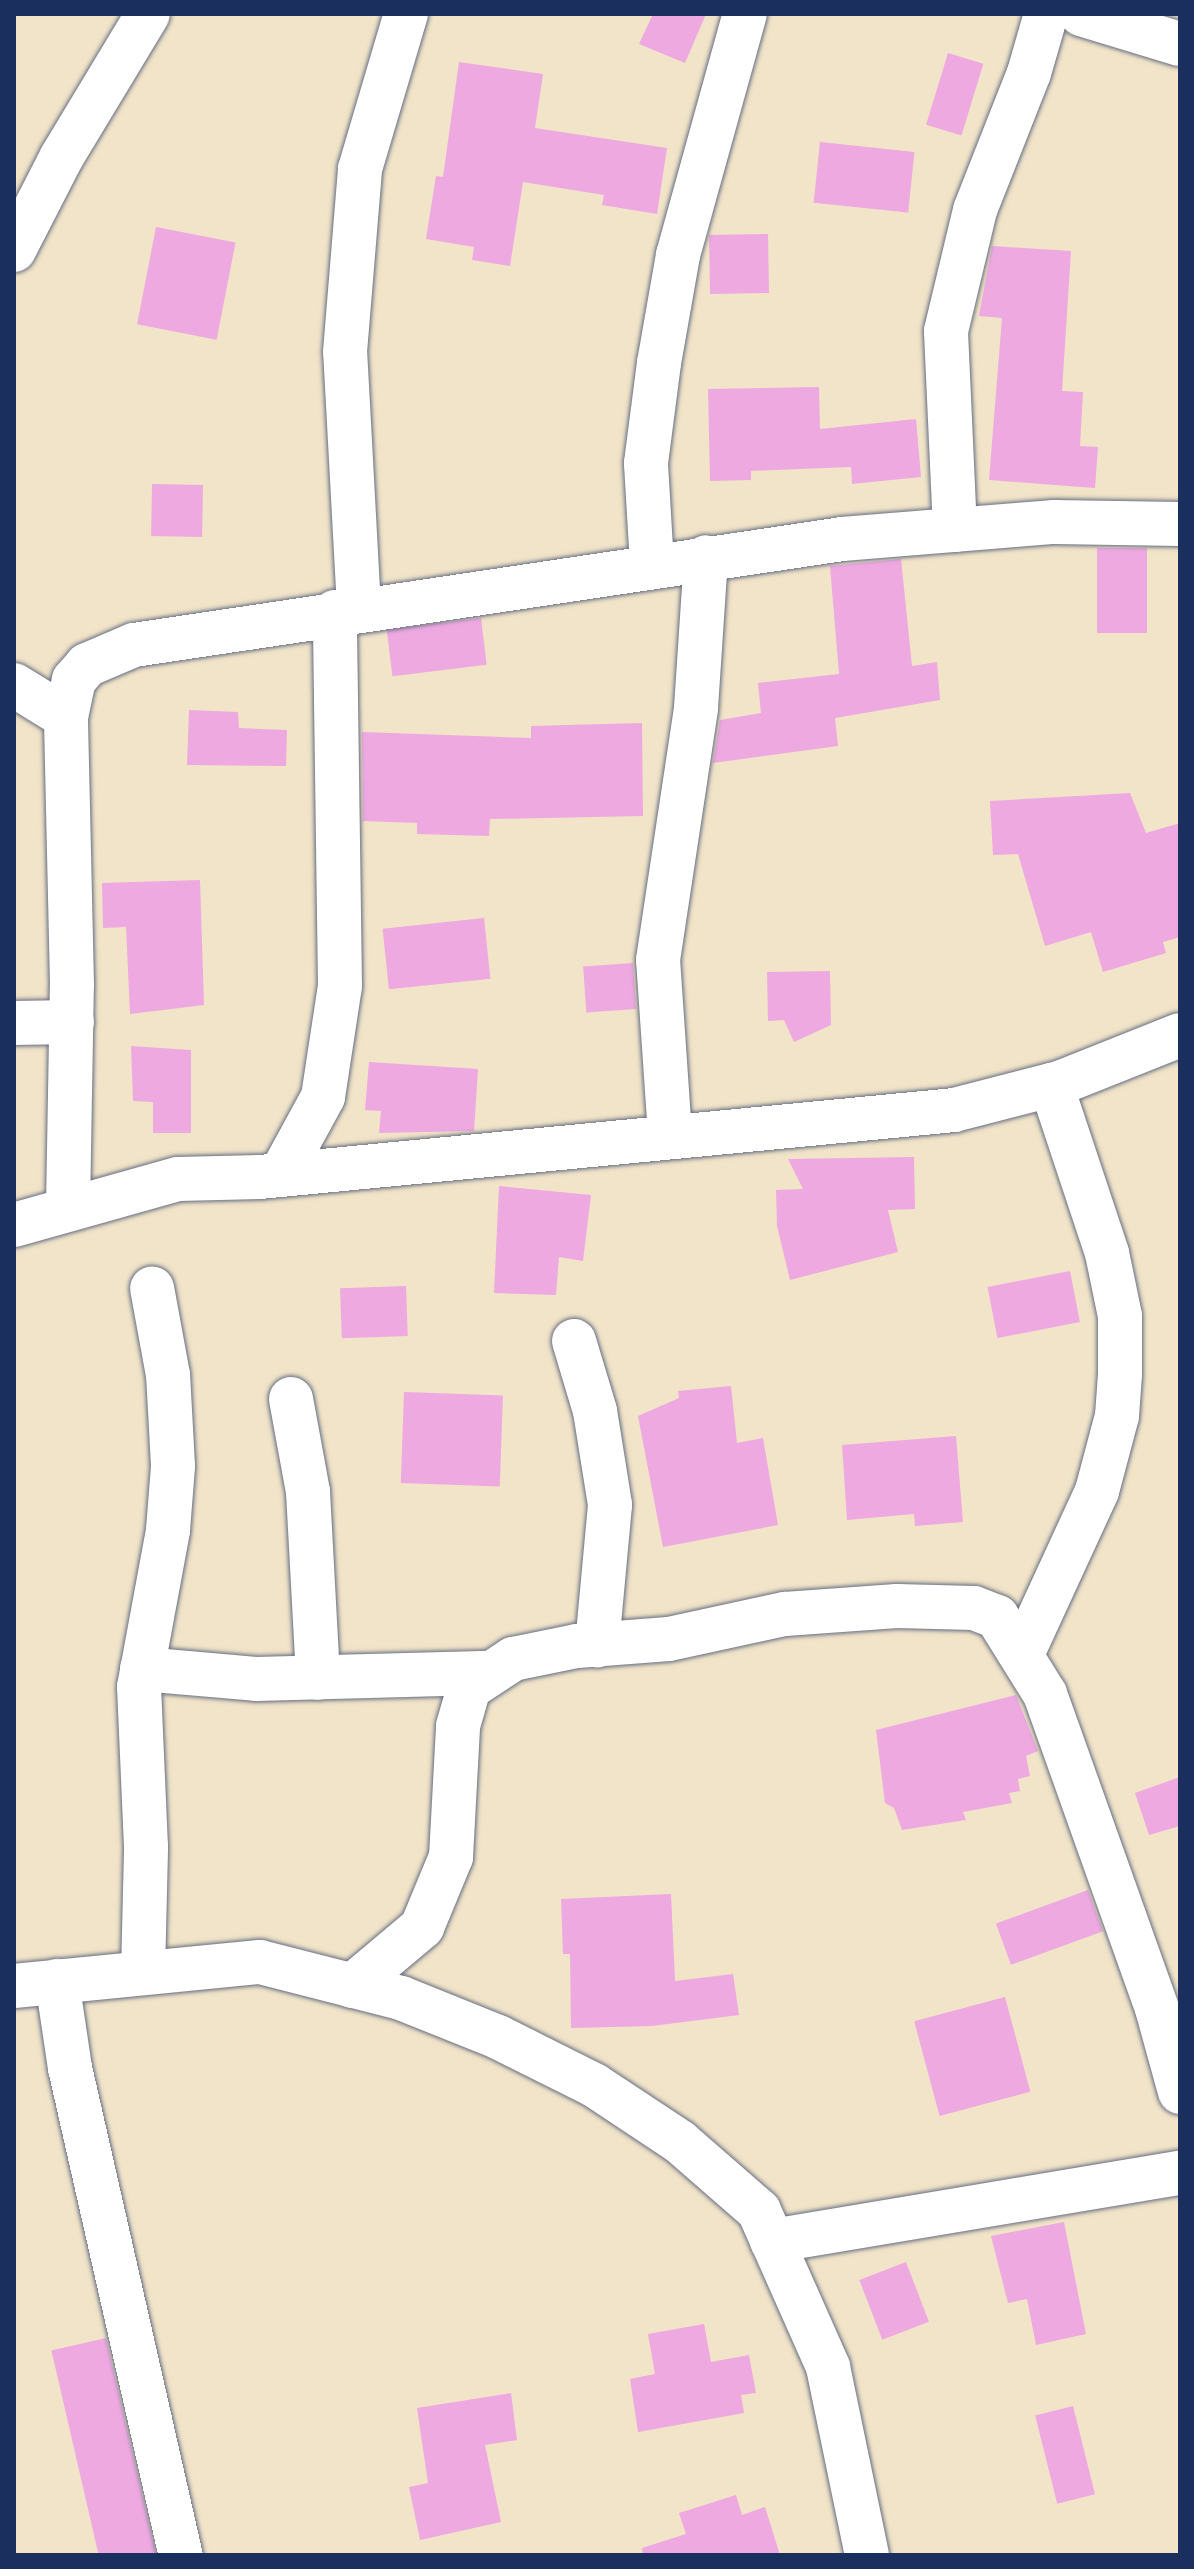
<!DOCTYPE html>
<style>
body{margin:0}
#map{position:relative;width:1194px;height:2569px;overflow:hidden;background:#f1e4c8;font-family:"Playpen Sans",sans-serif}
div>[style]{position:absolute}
.building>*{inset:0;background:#eea9e1;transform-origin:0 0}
.roads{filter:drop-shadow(0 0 2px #666e83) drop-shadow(0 0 2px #666e83)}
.minor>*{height:44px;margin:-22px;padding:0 22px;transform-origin:22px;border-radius:22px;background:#fff}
span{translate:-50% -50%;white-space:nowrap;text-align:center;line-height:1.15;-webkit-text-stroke:6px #fdfcf7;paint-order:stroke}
.frame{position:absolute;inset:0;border:16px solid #1b2f5e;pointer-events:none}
</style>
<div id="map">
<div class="building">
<i style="clip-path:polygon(653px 14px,706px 14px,685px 63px,639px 44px)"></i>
<i style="left:948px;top:53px;width:37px;height:75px;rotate:17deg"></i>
<i style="clip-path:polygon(459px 62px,543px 74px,535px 128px,667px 148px,657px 214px,602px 205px,604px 195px,523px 182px,510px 266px,472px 260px,474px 247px,426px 239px,436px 176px,443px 177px)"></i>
<i style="left:820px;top:142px;width:95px;height:61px;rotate:6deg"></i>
<i style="left:156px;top:227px;width:81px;height:99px;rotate:11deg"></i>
<i style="left:768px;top:234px;width:59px;height:59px;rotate:89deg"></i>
<i style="clip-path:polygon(992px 246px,1071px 251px,1062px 391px,1083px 392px,1080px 446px,1098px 447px,1095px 488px,989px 480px,1002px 318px,979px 316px)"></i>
<i style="clip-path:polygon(819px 387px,820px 429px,916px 419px,921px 477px,852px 484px,851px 467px,751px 471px,751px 480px,710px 481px,708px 389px)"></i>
<i style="left:152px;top:484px;width:51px;height:52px;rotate:1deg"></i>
<i style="left:1097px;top:548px;width:50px;height:85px"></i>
<i style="clip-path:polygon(901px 559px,912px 666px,937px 662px,940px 700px,835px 718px,838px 746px,713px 763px,720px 720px,761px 713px,758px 683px,839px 674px,830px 566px)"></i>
<i style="left:481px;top:618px;width:47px;height:95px;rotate:83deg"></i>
<i style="clip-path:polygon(189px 710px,238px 712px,239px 728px,287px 730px,286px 766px,187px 765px)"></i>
<i style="clip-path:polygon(642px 723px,643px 816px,490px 819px,489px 836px,417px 834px,417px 823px,363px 821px,362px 732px,531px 738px,531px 726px)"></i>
<i style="clip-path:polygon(1130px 793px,1146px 833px,1180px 823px,1180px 937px,1163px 942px,1166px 953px,1103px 972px,1091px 932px,1045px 946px,1018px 854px,993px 855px,990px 801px)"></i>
<i style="clip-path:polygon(200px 880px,204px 1005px,130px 1014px,126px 927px,103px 928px,102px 883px)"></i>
<i style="left:484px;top:918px;width:61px;height:102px;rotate:84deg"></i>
<i style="left:633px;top:963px;width:46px;height:50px;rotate:86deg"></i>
<i style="clip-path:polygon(830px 971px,831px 1025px,794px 1042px,784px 1020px,768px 1021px,767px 972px)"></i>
<i style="clip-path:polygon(131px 1046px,191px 1050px,191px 1133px,153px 1133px,153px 1102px,133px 1101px)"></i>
<i style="clip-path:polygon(369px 1062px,478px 1069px,474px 1131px,379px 1133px,381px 1111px,365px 1110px)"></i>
<i style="clip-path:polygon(914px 1157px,915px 1209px,888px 1210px,898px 1252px,790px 1280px,777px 1226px,776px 1190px,803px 1189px,788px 1159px)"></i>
<i style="clip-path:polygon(499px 1186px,591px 1195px,583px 1261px,559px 1257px,556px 1295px,494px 1293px)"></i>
<i style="left:1070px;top:1271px;width:52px;height:84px;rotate:79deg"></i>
<i style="left:406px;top:1286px;width:50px;height:66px;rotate:88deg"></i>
<i style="clip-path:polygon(731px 1386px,737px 1443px,763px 1438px,778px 1525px,663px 1547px,638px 1416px,679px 1398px,678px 1391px)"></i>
<i style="left:404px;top:1392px;width:99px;height:91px;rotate:2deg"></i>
<i style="clip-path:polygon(956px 1436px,963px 1522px,915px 1526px,914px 1514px,847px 1520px,842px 1445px)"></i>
<i style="clip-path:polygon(1016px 1695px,1038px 1751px,1026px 1756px,1030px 1776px,1018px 1779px,1020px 1791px,1009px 1793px,1012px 1803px,963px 1812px,966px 1820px,902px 1830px,894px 1808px,885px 1803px,876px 1730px)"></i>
<i style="clip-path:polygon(1180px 1777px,1180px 1826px,1149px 1835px,1135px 1793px)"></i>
<i style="left:1088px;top:1890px;width:44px;height:98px;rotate:70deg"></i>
<i style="clip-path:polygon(671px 1894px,675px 1981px,733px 1974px,739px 2015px,652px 2026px,571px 2028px,570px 1954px,563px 1954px,561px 1899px)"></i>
<i style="left:1005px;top:1997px;width:98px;height:94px;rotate:75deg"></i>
<i style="clip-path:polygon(1064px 2222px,1086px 2334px,1036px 2345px,1027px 2299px,1008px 2303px,991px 2236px)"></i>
<i style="left:906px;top:2262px;width:64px;height:50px;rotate:69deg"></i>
<i style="clip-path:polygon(704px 2324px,711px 2362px,749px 2355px,756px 2393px,741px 2395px,744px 2413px,638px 2432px,630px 2379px,655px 2374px,648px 2334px)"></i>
<i style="left:106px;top:2338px;width:222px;height:56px;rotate:77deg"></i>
<i style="clip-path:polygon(511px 2393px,517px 2440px,485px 2445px,501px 2522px,420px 2540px,409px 2487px,428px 2483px,417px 2408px)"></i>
<i style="left:1073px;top:2406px;width:91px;height:39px;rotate:76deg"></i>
<i style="clip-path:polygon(736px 2495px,742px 2515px,765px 2507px,780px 2555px,643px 2555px,642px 2548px,686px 2534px,679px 2513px)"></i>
</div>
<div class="roads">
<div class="minor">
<i style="left:1081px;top:14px;width:103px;rotate:16.9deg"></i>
<i style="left:14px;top:250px;width:103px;rotate:-62.9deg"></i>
<i style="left:61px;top:158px;width:168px;rotate:-58.9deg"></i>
<i style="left:955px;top:530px;width:199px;rotate:-92.6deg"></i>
<i style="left:946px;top:331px;width:124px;rotate:-76.5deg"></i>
<i style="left:975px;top:210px;width:147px;rotate:-68.5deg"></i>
<i style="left:1029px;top:73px;width:61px;rotate:-73.9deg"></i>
<i style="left:652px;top:565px;width:102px;rotate:-93.4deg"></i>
<i style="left:646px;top:463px;width:101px;rotate:-82.6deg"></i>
<i style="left:659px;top:363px;width:110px;rotate:-80deg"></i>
<i style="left:678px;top:255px;width:250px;rotate:-74.5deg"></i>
<i style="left:359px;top:608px;width:256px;rotate:-93.1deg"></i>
<i style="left:345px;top:352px;width:184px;rotate:-85.3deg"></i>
<i style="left:360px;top:169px;width:162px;rotate:-73.5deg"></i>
<i style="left:14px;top:685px;width:61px;rotate:31.6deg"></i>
<i style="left:14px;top:1023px;width:58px;rotate:-1deg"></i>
<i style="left:670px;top:1135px;width:175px;rotate:-93.9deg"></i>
<i style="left:658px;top:960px;width:255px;rotate:-81.4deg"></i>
<i style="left:696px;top:708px;width:151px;rotate:-86.2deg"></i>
<i style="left:281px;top:1174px;width:88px;rotate:-61.4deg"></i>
<i style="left:323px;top:1097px;width:112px;rotate:-81.3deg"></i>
<i style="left:340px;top:986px;width:374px;rotate:-90.8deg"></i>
<i style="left:68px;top:1208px;width:223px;rotate:-89deg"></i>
<i style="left:72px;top:985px;width:268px;rotate:-91.3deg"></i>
<i style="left:66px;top:717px;width:38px;rotate:-78deg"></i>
<i style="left:74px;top:680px;width:20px;rotate:-49deg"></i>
<i style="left:87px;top:665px;width:51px;rotate:-23.1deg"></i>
<i style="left:134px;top:645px;width:716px;rotate:-8.51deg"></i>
<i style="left:842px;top:539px;width:213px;rotate:-4.6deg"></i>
<i style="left:1054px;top:522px;width:126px;rotate:0.9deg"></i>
<i style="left:14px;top:1225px;width:170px;rotate:-15.7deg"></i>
<i style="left:178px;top:1179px;width:82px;rotate:-1.4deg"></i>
<i style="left:260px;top:1177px;width:697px;rotate:-5.51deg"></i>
<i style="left:954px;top:1110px;width:112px;rotate:-14.5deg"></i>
<i style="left:1062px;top:1082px;width:127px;rotate:-21.7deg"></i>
<i style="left:574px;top:1341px;width:73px;rotate:73.3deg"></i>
<i style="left:595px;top:1411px;width:95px;rotate:80.9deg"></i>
<i style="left:610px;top:1505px;width:141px;rotate:95.3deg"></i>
<i style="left:291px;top:1399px;width:95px;rotate:79.6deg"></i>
<i style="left:308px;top:1492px;width:186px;rotate:86.9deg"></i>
<i style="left:1023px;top:1652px;width:177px;rotate:-65.3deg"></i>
<i style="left:1097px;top:1491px;width:78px;rotate:-75.1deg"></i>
<i style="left:1117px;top:1416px;width:42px;rotate:-85.9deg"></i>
<i style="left:1120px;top:1374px;width:58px;rotate:-90deg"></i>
<i style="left:1120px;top:1316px;width:64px;rotate:-101.7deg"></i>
<i style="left:1107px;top:1253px;width:177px;rotate:-108.4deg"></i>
<i style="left:142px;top:1669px;width:114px;rotate:5deg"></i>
<i style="left:256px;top:1679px;width:235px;rotate:-1.5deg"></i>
<i style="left:143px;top:1973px;width:126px;rotate:-88.6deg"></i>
<i style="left:146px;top:1847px;width:160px;rotate:-92.5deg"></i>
<i style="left:139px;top:1687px;width:160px;rotate:-79.5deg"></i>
<i style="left:168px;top:1530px;width:64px;rotate:-85.5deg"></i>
<i style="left:173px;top:1466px;width:91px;rotate:-93.1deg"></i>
<i style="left:168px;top:1375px;width:88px;rotate:-100.4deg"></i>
<i style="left:57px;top:1981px;width:88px;rotate:81.5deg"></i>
<i style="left:70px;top:2068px;width:499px;rotate:77.2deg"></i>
<i style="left:14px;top:1986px;width:247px;rotate:-5.6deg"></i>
<i style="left:260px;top:1962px;width:146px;rotate:14.3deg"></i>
<i style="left:401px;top:1998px;width:105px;rotate:21.9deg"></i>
<i style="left:498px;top:2037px;width:107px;rotate:26.6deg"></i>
<i style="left:594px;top:2085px;width:103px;rotate:33.5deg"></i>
<i style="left:680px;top:2142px;width:105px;rotate:41.1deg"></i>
<i style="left:759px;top:2211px;width:171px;rotate:66.1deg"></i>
<i style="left:828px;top:2367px;width:192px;rotate:78.3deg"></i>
<i style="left:352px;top:1986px;width:92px;rotate:-40.1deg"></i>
<i style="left:422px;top:1927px;width:76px;rotate:-67.5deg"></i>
<i style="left:451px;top:1857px;width:131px;rotate:-86.9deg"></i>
<i style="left:458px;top:1726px;width:40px;rotate:-74deg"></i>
<i style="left:469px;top:1688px;width:53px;rotate:-33.4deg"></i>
<i style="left:513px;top:1659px;width:65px;rotate:-11.5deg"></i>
<i style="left:577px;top:1646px;width:92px;rotate:-4.4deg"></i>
<i style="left:669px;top:1639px;width:119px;rotate:-12.2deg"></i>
<i style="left:785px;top:1614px;width:112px;rotate:-4.1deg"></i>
<i style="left:897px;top:1606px;width:77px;rotate:1.5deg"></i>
<i style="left:974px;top:1608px;width:25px;rotate:21deg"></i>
<i style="left:997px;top:1617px;width:91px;rotate:58.1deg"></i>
<i style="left:1045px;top:1694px;width:337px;rotate:70.4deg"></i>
<i style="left:1158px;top:2012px;width:83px;rotate:74.6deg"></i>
<i style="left:772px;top:2241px;width:414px;rotate:-9.5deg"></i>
</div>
</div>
<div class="frame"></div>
</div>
